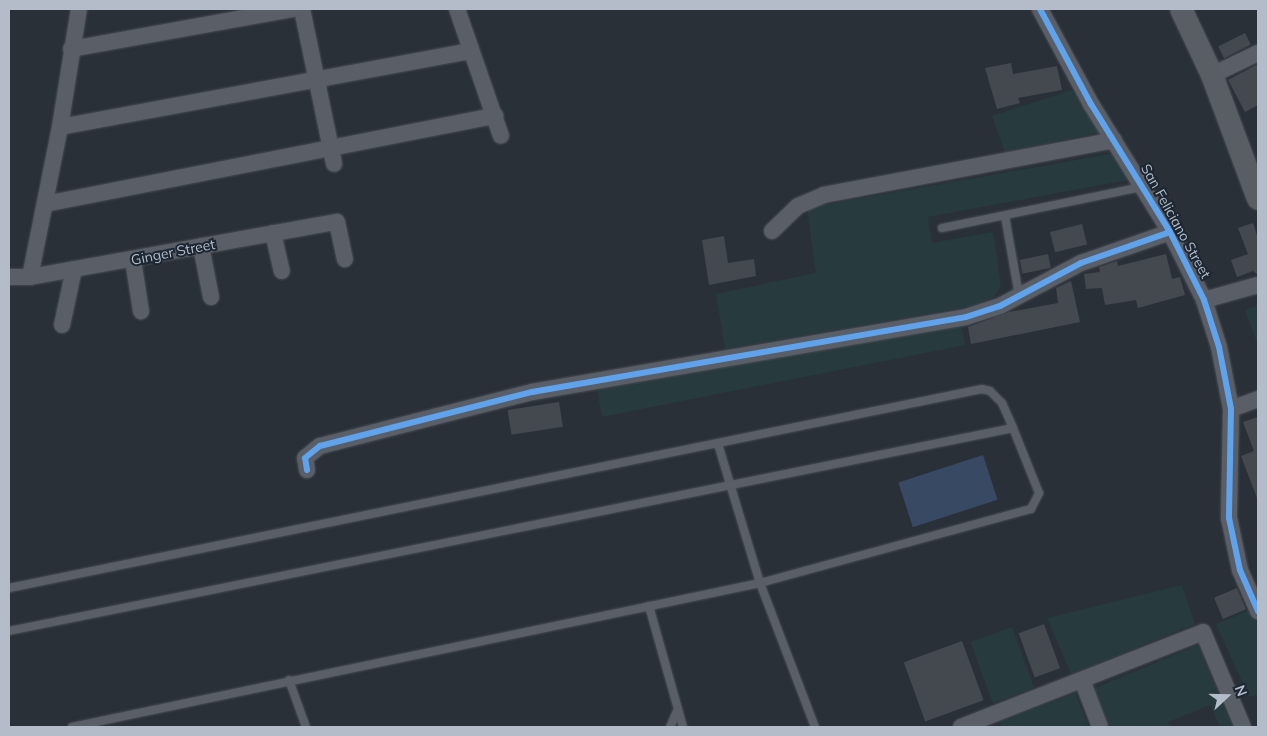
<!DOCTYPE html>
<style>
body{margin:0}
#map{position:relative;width:1267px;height:736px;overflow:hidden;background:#2a3038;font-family:Mulish,sans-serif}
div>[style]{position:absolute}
.green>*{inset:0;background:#273a3e;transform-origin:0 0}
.water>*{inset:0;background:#384963;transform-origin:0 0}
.building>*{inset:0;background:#444950;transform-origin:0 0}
.roads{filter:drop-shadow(0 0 1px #484c53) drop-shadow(0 0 1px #484c53)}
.lane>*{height:8px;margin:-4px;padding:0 4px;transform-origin:4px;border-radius:4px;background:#5a5e66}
.street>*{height:16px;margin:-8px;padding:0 8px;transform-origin:8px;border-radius:8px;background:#5a5e66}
.secondary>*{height:22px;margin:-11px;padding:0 11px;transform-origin:11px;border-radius:11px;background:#595d64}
.cycleway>*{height:6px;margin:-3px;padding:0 3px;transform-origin:3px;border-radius:3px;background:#60a3ed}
span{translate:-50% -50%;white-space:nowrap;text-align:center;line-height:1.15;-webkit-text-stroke:4px #1d2633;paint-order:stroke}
.street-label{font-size:14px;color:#b4bcc9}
.frame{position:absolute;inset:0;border:10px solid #b4bcc9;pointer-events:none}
.north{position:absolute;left:1202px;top:671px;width:50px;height:50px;-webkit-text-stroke:4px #1d2633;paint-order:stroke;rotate:69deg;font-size:14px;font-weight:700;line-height:20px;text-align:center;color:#b4bcc9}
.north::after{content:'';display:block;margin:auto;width:18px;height:22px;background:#b4bcc9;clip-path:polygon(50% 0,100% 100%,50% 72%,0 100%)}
</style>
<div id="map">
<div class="green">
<i style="clip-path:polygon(1072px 90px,1102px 132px,1005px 152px,992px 116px)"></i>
<i style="clip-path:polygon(1115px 153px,1133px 179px,928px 217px,932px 243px,993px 232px,1001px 286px,994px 297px,973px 306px,725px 349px,716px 294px,816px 273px,807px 208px)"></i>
<i style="clip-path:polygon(1258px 305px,1258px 345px,1245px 310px)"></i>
<i style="clip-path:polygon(961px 323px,965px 345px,602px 417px,597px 390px)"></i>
<i style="clip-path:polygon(1182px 585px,1195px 624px,1071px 674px,1047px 618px)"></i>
<i style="clip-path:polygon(1252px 609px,1258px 620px,1258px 694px,1249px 697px,1216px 624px)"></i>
<i style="left:1012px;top:627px;width:65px;height:44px;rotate:70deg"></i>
<i style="clip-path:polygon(1198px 645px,1233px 727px,1220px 727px,1210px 705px,1168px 722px,1170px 727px,1110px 727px,1093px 689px)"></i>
<i style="clip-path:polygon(1075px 693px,1089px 727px,1001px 727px,999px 722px)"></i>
</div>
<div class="water">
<i style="left:983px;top:455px;width:47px;height:89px;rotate:72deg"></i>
</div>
<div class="building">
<i style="left:1245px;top:33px;width:13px;height:30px;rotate:63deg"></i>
<i style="clip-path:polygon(1011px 63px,1013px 74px,1057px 66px,1062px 90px,1018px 98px,1020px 103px,997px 109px,985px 68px)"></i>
<i style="clip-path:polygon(1258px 64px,1258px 105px,1245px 112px,1228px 80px)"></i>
<i style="clip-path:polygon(1253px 223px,1258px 238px,1258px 275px,1253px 271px,1237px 277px,1231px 260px,1248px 254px,1238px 228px)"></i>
<i style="left:1082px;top:224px;width:21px;height:33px;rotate:76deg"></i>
<i style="clip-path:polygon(724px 236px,728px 263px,754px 259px,756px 276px,709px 285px,702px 240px)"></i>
<i style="left:1048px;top:254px;width:14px;height:29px;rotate:78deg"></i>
<i style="clip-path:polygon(1166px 254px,1172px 279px,1180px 277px,1185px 295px,1138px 308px,1136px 300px,1105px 305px,1102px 288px,1086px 289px,1084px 274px,1100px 272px,1099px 267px,1117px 261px,1118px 266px)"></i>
<i style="clip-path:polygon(1071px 281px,1080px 322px,971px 344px,968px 327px,1009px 312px,1058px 303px,1056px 288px)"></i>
<i style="left:559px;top:402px;width:25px;height:52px;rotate:81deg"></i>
<i style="clip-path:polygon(1258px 417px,1258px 498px,1257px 498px,1241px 456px,1254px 451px,1243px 422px)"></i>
<i style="left:1237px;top:588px;width:23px;height:25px;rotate:67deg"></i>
<i style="left:1044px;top:624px;width:47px;height:27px;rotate:70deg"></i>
<i style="left:962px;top:641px;width:63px;height:62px;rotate:70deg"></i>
</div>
<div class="roads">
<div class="lane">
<i style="left:1005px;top:216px;width:80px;rotate:80deg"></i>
<i style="left:942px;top:228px;width:204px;rotate:-11.6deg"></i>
<i style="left:718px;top:444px;width:145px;rotate:73.2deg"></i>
<i style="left:760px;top:583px;width:281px;rotate:-15.3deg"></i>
<i style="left:1031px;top:509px;width:18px;rotate:-63deg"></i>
<i style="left:1039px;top:493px;width:70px;rotate:-111.8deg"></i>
<i style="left:9px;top:588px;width:993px;rotate:-11.56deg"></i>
<i style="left:982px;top:389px;width:8px;rotate:14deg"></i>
<i style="left:990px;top:391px;width:17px;rotate:45deg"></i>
<i style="left:1002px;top:403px;width:27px;rotate:66deg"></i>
<i style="left:1013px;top:428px;width:1024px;rotate:168.57deg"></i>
<i style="left:649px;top:606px;width:126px;rotate:74.3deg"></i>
<i style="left:289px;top:680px;width:50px;rotate:70.1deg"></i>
<i style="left:72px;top:727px;width:703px;rotate:-11.82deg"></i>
<i style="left:760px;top:583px;width:154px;rotate:69.1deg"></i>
<i style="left:670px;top:727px;width:17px;rotate:-66deg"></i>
</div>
<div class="street">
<i style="left:302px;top:9px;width:158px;rotate:78.3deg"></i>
<i style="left:457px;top:9px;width:134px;rotate:70.9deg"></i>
<i style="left:1040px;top:9px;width:108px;rotate:61.8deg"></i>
<i style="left:1091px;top:104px;width:150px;rotate:58.3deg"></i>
<i style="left:1170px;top:232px;width:76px;rotate:63.4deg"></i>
<i style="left:1204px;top:300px;width:49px;rotate:72.3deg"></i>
<i style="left:1219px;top:347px;width:63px;rotate:79deg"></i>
<i style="left:1231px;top:409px;width:109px;rotate:91.1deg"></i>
<i style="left:1229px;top:518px;width:53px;rotate:78.1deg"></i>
<i style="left:1240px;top:570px;width:45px;rotate:66.3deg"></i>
<i style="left:71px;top:49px;width:226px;rotate:-10.2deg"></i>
<i style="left:1212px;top:75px;width:51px;rotate:-25.6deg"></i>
<i style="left:60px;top:127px;width:418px;rotate:-10.5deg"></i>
<i style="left:45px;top:204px;width:459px;rotate:-11.1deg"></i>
<i style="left:772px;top:231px;width:36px;rotate:-44deg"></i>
<i style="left:798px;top:206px;width:28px;rotate:-23deg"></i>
<i style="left:824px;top:195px;width:295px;rotate:-10.7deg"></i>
<i style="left:273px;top:233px;width:39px;rotate:77deg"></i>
<i style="left:201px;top:246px;width:52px;rotate:78.9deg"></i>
<i style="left:133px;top:260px;width:52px;rotate:81.1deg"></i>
<i style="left:9px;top:277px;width:21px"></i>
<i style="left:30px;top:277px;width:312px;rotate:-10.2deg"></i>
<i style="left:337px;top:222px;width:38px;rotate:78deg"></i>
<i style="left:30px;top:277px;width:153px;rotate:-78.7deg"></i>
<i style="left:60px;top:127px;width:120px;rotate:-80.9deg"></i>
<i style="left:1204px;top:300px;width:56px;rotate:-15.5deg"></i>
<i style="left:62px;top:325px;width:57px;rotate:-77.9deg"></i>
<i style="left:1231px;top:409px;width:29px;rotate:-20deg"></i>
<i style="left:307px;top:470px;width:12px;rotate:-99deg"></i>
<i style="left:305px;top:458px;width:19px;rotate:-39deg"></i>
<i style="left:320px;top:446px;width:219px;rotate:-14.3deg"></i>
<i style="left:532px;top:392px;width:440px;rotate:-9.8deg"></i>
<i style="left:966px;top:317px;width:36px;rotate:-18deg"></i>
<i style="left:1000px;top:306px;width:92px;rotate:-28deg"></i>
<i style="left:1081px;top:263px;width:94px;rotate:-19.2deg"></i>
<i style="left:1082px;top:680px;width:50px;rotate:69deg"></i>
<i style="left:961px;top:727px;width:260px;rotate:-21.4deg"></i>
<i style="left:1203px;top:632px;width:103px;rotate:67.2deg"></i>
</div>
<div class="secondary">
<i style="left:1181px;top:9px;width:73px;rotate:64.8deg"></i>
<i style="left:1212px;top:75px;width:132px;rotate:69.6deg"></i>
</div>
</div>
<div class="cycleway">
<i style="left:1040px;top:9px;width:108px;rotate:61.8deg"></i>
<i style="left:1091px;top:104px;width:150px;rotate:58.3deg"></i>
<i style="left:1170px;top:232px;width:76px;rotate:63.4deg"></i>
<i style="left:1204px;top:300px;width:49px;rotate:72.3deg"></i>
<i style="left:1219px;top:347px;width:63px;rotate:79deg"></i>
<i style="left:1231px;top:409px;width:109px;rotate:91.1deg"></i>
<i style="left:1229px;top:518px;width:53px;rotate:78.1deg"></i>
<i style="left:1240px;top:570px;width:45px;rotate:66.3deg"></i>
<i style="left:307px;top:470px;width:12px;rotate:-99deg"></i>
<i style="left:305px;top:458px;width:19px;rotate:-39deg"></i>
<i style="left:320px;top:446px;width:219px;rotate:-14.3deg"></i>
<i style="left:532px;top:392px;width:440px;rotate:-9.8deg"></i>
<i style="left:966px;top:317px;width:36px;rotate:-18deg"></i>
<i style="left:1000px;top:306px;width:92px;rotate:-28deg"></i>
<i style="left:1081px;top:263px;width:94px;rotate:-19.2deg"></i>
</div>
<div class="street-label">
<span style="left:1176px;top:221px;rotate:61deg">San Feliciano Street</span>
<span style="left:173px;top:252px;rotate:-11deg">Ginger Street</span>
</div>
<div class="frame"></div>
<div class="north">N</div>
</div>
